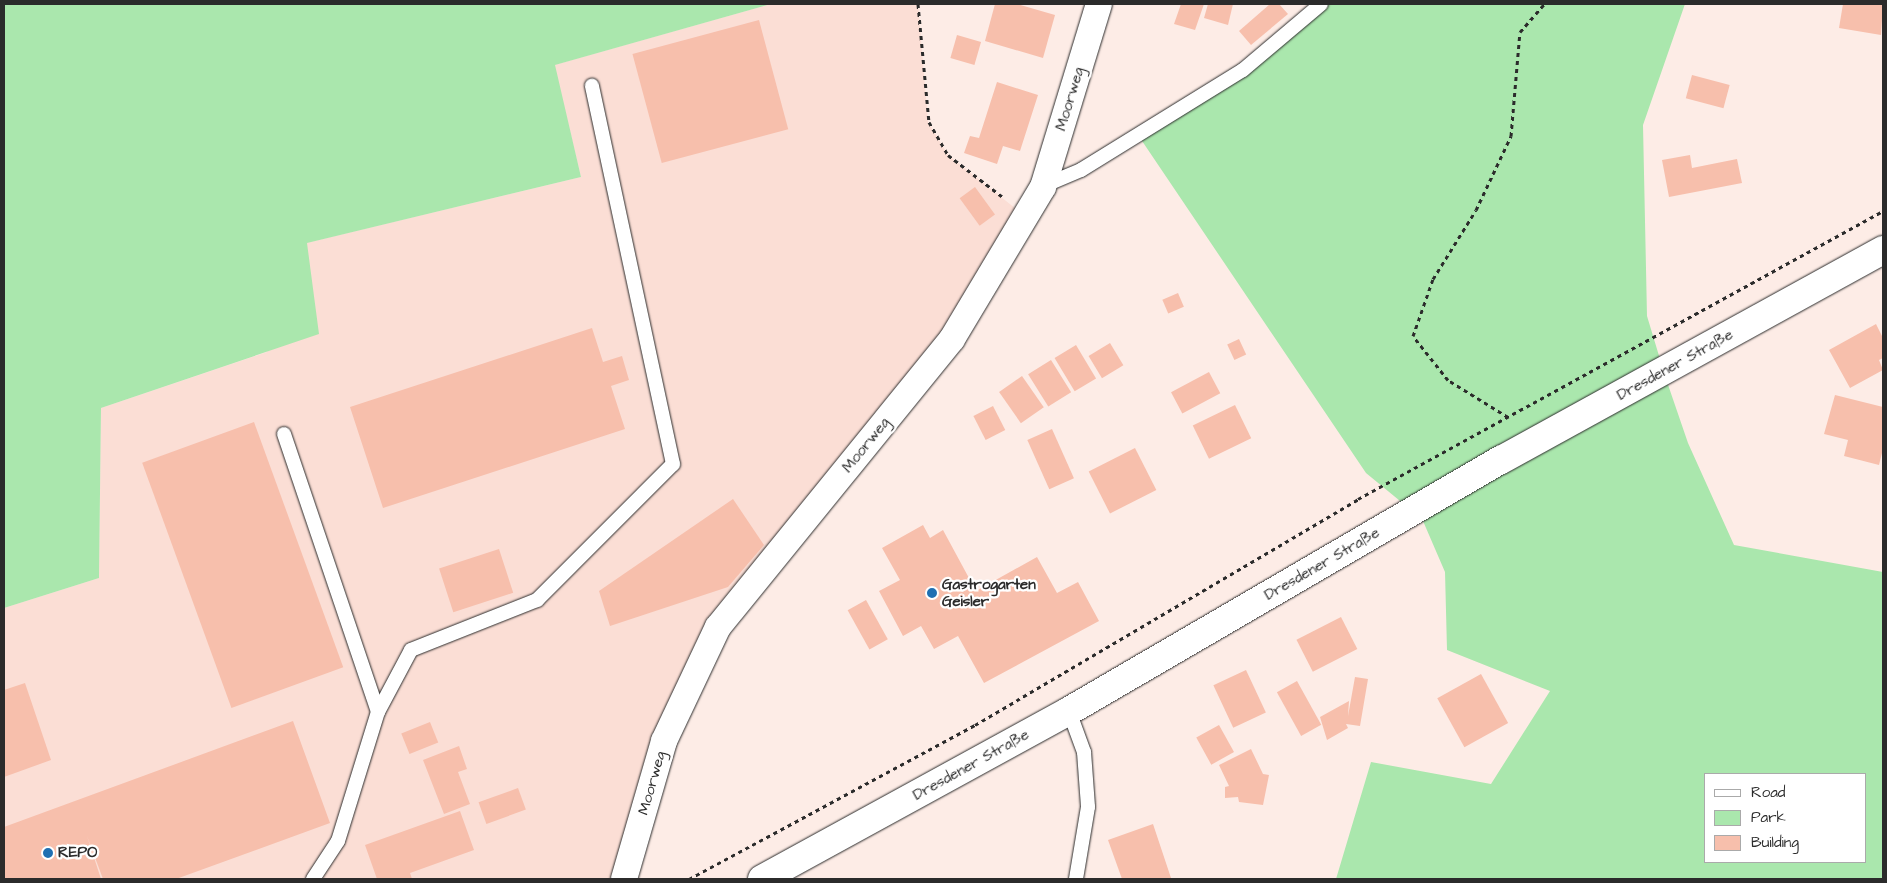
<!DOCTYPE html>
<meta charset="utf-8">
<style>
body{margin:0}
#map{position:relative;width:1887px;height:883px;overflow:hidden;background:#fdece6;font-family:"Architects Daughter",sans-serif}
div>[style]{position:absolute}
.built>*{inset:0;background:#fbded5}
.green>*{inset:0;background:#aae7ad}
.building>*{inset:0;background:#f7bfac;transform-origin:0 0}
.path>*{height:3px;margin-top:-1.5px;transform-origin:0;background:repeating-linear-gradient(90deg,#2b2b2b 0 4px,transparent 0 8px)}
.roads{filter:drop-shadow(0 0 1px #2b2b2b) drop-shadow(0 0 1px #2b2b2b)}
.service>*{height:14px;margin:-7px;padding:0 7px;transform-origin:7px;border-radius:7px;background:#fff}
.minor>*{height:26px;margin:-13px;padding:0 13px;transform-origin:13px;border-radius:13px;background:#fff}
.primary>*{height:28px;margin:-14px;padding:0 14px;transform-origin:14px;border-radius:14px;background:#fff}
.dots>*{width:14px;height:14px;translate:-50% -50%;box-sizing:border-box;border:2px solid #fff;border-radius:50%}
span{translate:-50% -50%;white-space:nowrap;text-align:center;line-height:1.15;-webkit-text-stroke:4.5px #fff;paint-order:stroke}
.street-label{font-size:15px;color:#2b2b2b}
.poi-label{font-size:15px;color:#2b2b2b;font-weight:700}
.left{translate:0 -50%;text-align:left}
.frame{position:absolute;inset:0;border:5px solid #2b2b2b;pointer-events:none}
.legend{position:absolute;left:1704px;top:773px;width:162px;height:90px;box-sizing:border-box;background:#fff;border:1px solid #aaa;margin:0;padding:6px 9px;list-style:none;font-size:15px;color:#2b2b2b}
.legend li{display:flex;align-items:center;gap:10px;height:25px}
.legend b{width:25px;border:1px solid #aaa}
</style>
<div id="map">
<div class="built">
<i style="clip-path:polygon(771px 4px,918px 4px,928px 122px,948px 155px,1025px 216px,952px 339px,717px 626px,623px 879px,4px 879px,4px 608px,99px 578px,101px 408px,267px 352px,306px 243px,581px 177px,554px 65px)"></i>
</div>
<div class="green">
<i style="clip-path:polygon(4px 4px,771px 4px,555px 65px,581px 177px,307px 243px,319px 334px,101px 408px,99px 578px,4px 608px)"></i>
<i style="clip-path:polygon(1321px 4px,1685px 4px,1643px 125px,1647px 316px,1663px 369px,1411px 510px,1366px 473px,1138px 135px,1243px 70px)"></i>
<i style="clip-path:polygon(evenodd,1664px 373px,1688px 443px,1734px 545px,1883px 572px,1883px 879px,1336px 879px,1371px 762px,1491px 784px,1550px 691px,1447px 650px,1445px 572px,1423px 521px,1664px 373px,1706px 774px,1866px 774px,1866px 862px,1706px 862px,1706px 774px)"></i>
</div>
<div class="building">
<i style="clip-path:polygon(995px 4px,1017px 4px,1055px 15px,1043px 58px,985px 41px)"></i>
<i style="clip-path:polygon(1181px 4px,1204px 4px,1195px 30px,1174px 24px)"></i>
<i style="clip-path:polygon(1208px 4px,1233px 4px,1228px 25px,1204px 18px)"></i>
<i style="clip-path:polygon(1270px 4px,1279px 4px,1288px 14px,1251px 45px,1239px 31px)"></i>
<i style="clip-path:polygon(1843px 4px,1883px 4px,1881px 35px,1839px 28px)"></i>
<i style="left:759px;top:20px;width:113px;height:131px;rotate:75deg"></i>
<i style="left:957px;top:35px;width:25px;height:24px;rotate:16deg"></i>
<i style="left:1692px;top:75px;width:39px;height:24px;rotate:15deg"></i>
<i style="clip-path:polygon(997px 82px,1038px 95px,1020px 151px,1003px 146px,997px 164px,964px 153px,970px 136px,979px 138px)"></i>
<i style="clip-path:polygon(1690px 155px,1692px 168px,1737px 159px,1742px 183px,1669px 197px,1662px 160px)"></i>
<i style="left:975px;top:187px;width:34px;height:19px;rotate:54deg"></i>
<i style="left:1178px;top:293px;width:15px;height:17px;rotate:67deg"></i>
<i style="clip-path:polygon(1876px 324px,1883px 338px,1883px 358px,1879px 360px,1883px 370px,1850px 388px,1829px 350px)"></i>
<i style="clip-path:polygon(592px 328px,603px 362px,622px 356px,629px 380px,611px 386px,625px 429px,383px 508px,350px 407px)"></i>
<i style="left:1239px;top:339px;width:17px;height:13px;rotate:65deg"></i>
<i style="left:1110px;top:343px;width:26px;height:25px;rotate:59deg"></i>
<i style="left:1076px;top:345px;width:39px;height:25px;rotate:59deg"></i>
<i style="left:1051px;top:360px;width:38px;height:27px;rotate:58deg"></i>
<i style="left:1209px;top:372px;width:24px;height:43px;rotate:62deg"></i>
<i style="left:1022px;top:376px;width:38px;height:28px;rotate:55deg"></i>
<i style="clip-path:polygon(1835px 395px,1883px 407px,1883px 449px,1879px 465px,1844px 456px,1848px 440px,1824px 434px)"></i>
<i style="left:1235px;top:405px;width:37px;height:47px;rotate:64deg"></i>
<i style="left:993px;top:406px;width:27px;height:22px;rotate:63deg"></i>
<i style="left:254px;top:422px;width:261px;height:119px;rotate:70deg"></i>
<i style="left:1052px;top:429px;width:54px;height:27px;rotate:66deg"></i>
<i style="left:1135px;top:448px;width:47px;height:52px;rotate:63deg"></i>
<i style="clip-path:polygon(733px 499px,764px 545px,728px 587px,610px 626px,599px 591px)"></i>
<i style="clip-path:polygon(923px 525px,930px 538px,943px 530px,976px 591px,1037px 557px,1057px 593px,1078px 582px,1099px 621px,984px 683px,958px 636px,934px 649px,921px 626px,903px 636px,879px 591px,900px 580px,882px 548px)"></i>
<i style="left:499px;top:549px;width:46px;height:63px;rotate:72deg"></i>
<i style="left:866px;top:600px;width:45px;height:21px;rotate:61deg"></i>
<i style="left:1341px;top:617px;width:36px;height:50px;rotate:63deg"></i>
<i style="left:1246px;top:670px;width:47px;height:36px;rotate:65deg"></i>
<i style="left:1481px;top:674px;width:56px;height:50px;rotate:61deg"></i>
<i style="clip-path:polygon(1355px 677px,1368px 679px,1360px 726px,1346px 724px,1348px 728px,1327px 740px,1320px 717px,1349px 701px,1348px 716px)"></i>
<i style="left:1297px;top:681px;width:50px;height:23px;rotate:61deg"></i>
<i style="clip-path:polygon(25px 683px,51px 760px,4px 777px,4px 690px)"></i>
<i style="clip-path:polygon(293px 721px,330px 823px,176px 879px,103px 879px,87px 836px,101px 879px,4px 879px,4px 827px)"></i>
<i style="left:430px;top:722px;width:22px;height:31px;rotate:68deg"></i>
<i style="left:1219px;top:725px;width:31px;height:26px;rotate:61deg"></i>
<i style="clip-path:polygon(459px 746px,467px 769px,458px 772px,470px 804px,444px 814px,423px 760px)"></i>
<i style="clip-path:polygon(1251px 749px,1263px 774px,1269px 775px,1263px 805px,1239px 802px,1238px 797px,1225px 798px,1225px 787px,1229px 786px,1219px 765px)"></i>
<i style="left:518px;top:788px;width:23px;height:42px;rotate:70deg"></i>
<i style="clip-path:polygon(460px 811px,474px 850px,410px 873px,412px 879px,377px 879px,365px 845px)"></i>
<i style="clip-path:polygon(1153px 824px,1171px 878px,1122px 879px,1108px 840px)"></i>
</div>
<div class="path">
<i style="left:918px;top:4px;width:119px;rotate:84.7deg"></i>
<i style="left:929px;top:122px;width:38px;rotate:60deg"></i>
<i style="left:948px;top:155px;width:71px;rotate:37.5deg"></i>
<i style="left:1508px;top:417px;width:70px;rotate:-148.3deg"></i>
<i style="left:1448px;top:380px;width:56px;rotate:-128.5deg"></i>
<i style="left:1413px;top:336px;width:60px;rotate:-70.7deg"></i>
<i style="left:1433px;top:279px;width:81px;rotate:-58.1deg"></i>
<i style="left:1476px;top:210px;width:82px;rotate:-64.7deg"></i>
<i style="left:1511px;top:136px;width:104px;rotate:-85.1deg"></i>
<i style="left:1520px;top:32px;width:37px;rotate:-49deg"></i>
<i style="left:689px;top:879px;width:325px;rotate:-28.3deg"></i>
<i style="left:975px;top:725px;width:445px;rotate:-30.5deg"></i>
<i style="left:1358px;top:499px;width:599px;rotate:-28.75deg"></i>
</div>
<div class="roads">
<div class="service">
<i style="left:1043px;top:186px;width:41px;rotate:-22.8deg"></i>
<i style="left:1081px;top:170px;width:190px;rotate:-31.7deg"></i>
<i style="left:1243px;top:70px;width:102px;rotate:-40.2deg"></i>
<i style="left:284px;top:434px;width:293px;rotate:71.3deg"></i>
<i style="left:1069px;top:711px;width:44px;rotate:69.9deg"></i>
<i style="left:1084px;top:752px;width:55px;rotate:85.8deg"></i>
<i style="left:1088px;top:807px;width:73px;rotate:99.5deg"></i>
<i style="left:313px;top:879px;width:45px;rotate:-56.7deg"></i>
<i style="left:338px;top:841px;width:135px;rotate:-72.8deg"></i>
<i style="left:378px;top:712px;width:70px;rotate:-62deg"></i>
<i style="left:411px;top:650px;width:136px;rotate:-21.6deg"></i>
<i style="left:537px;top:600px;width:192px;rotate:-45deg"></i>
<i style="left:673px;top:464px;width:387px;rotate:-102.1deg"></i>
</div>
<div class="minor">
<i style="left:624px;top:879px;width:144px;rotate:-73.8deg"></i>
<i style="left:664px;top:741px;width:126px;rotate:-64.7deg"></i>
<i style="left:718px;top:627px;width:371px;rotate:-50.9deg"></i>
<i style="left:952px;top:339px;width:177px;rotate:-59.1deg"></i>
<i style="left:1043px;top:187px;width:191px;rotate:-73deg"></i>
</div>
<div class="primary">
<i style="left:762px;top:879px;width:350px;rotate:-28.7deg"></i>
<i style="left:1069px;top:711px;width:500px;rotate:-30.2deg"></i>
<i style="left:1501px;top:460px;width:436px;rotate:-28.8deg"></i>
</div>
</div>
<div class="dots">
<i style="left:932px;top:593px;background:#1f6fb2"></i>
<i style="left:48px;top:853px;background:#1f6fb2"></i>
</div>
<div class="street-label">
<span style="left:1070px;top:99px;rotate:-73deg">Moorweg</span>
<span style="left:1675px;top:365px;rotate:-29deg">Dresdener Straße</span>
<span style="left:866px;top:445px;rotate:-51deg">Moorweg</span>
<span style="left:1322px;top:564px;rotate:-30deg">Dresdener Straße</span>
<span style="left:971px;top:765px;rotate:-29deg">Dresdener Straße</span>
<span style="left:652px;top:783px;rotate:-74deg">Moorweg</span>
</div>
<div class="poi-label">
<span class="left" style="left:942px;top:593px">Gastrogarten<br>Geisler</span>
<span class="left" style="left:58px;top:853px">REPO</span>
</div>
<div class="frame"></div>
<ul class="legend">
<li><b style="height:6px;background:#fff"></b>Road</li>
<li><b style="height:14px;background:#aae7ad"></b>Park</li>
<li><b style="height:14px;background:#f7bfac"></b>Building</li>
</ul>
</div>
